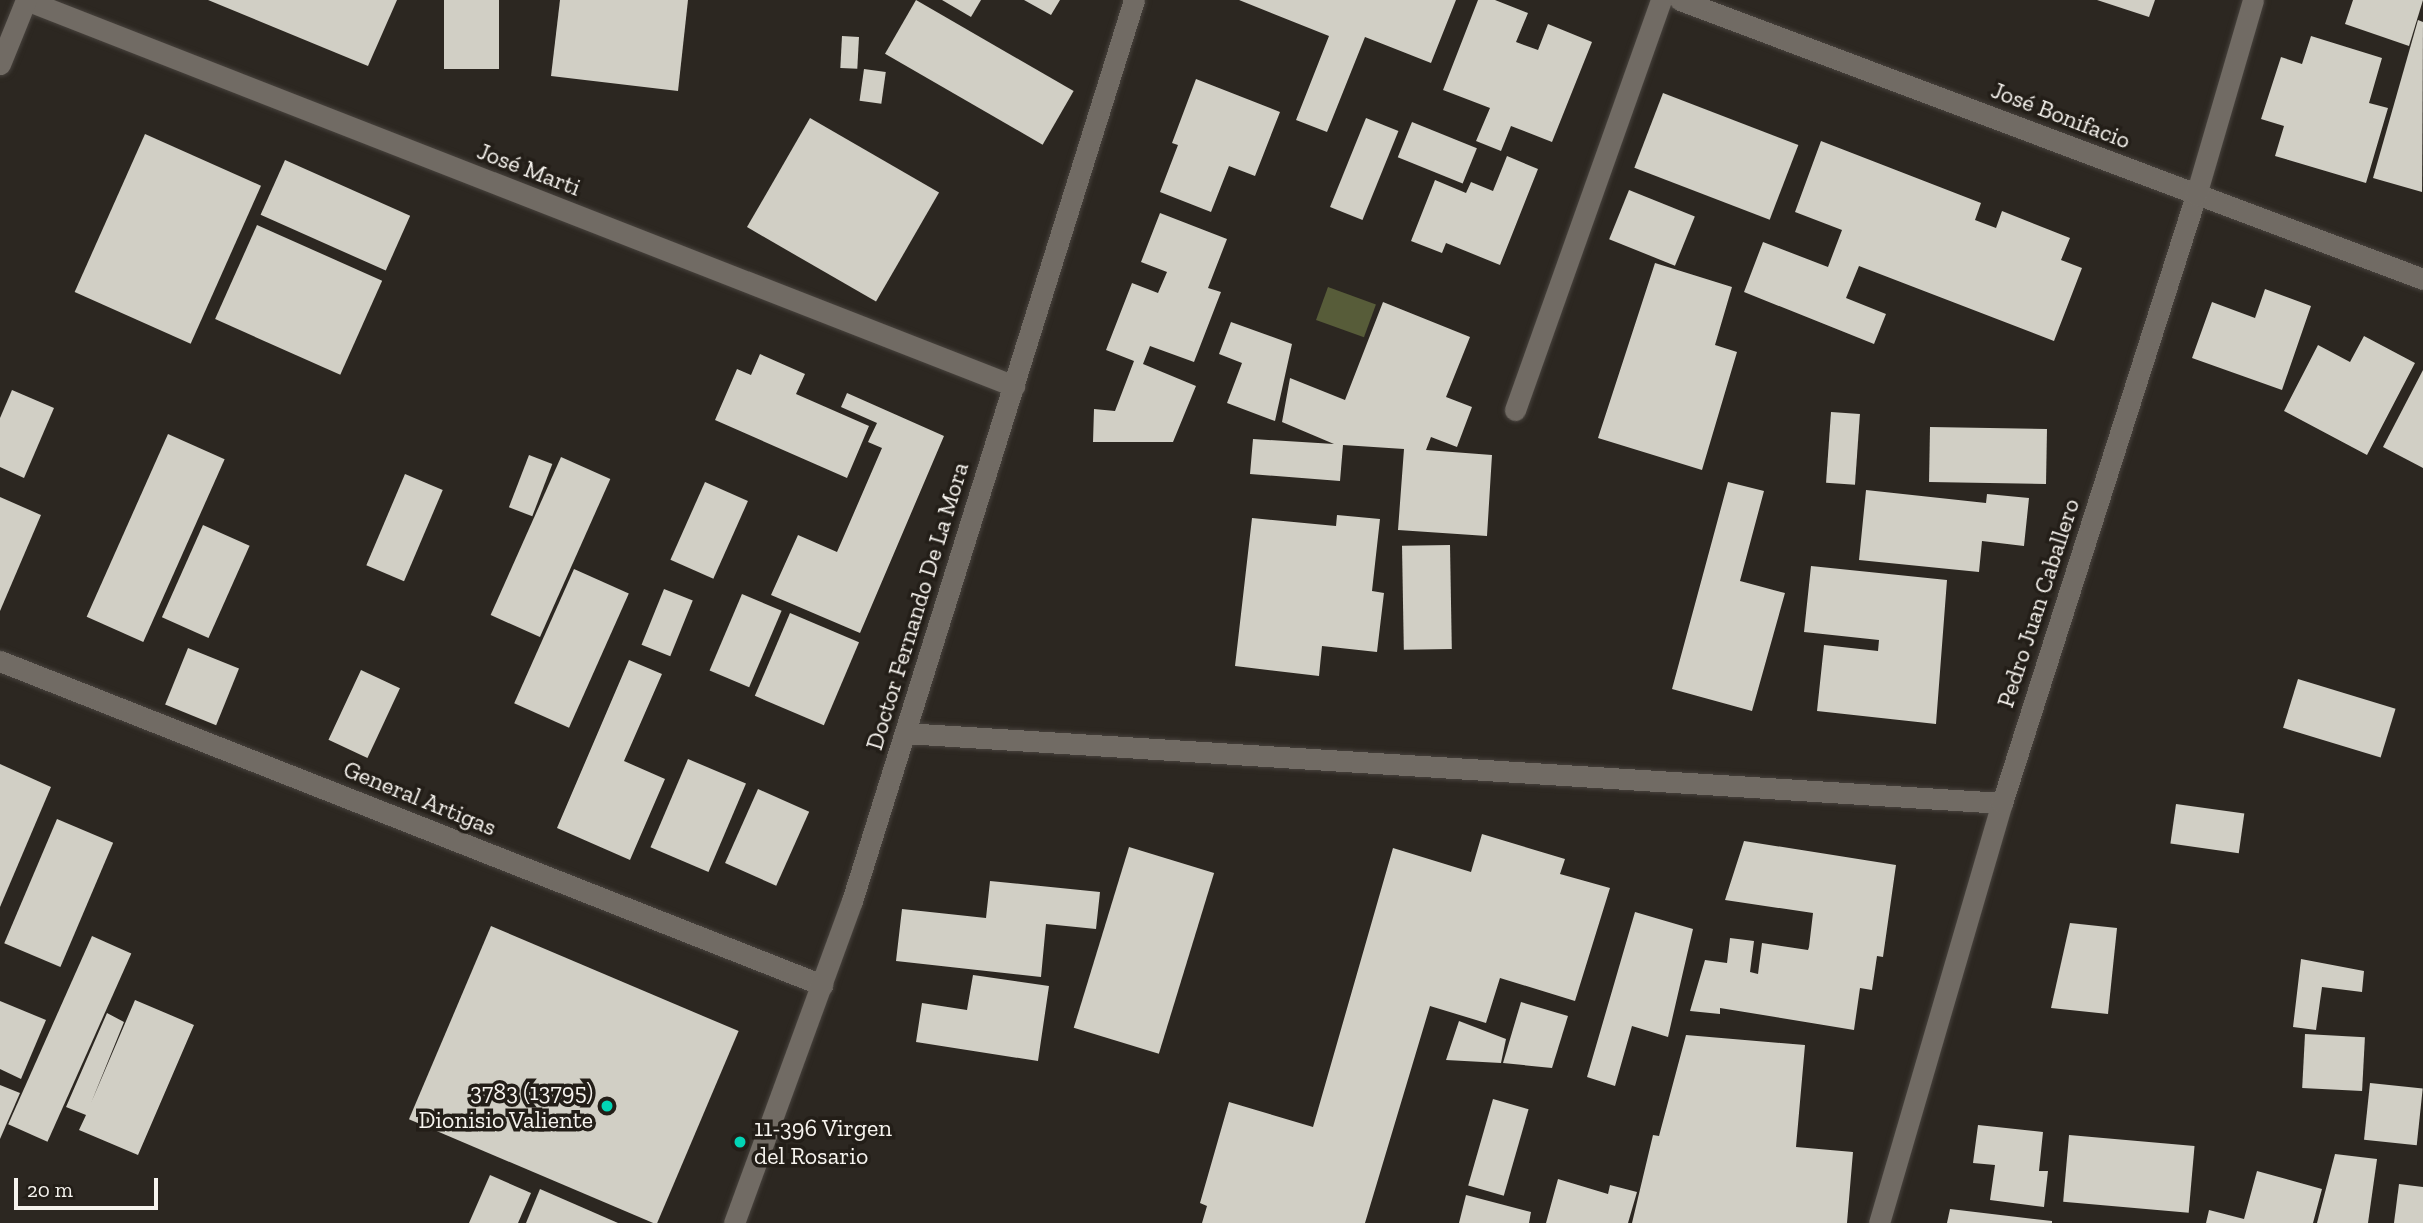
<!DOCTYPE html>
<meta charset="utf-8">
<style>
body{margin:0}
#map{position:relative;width:2423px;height:1223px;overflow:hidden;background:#2c2721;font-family:"Zilla Slab",serif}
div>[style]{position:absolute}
.water>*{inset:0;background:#575c39;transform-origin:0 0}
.building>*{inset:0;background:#d1cfc5;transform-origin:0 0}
.roads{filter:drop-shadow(0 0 2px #47423d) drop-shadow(0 0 2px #47423d)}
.minor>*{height:21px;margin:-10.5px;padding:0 10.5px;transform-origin:10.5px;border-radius:10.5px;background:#716b64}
.dots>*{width:19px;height:19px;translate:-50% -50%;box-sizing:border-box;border:4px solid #231e18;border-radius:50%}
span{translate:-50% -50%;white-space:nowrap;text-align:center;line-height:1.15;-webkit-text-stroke:7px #231e18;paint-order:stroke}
.street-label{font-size:24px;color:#f7f4ef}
.poi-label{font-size:24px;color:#f7f4ef}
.right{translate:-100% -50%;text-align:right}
.left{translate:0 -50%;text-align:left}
.scale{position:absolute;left:14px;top:1178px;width:144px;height:32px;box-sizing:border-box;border:4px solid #f7f4ef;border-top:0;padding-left:9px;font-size:21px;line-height:24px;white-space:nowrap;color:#f7f4ef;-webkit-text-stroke:5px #231e18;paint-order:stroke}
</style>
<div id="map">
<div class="water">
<i style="left:1328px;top:287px;width:51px;height:35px;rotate:20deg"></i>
</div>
<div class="building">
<i style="clip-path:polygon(208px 0,397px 0,368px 66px)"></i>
<i style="left:444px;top:0;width:55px;height:69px"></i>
<i style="clip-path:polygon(560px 0,688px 0,678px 91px,551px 76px)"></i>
<i style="left:916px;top:0;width:182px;height:62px;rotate:30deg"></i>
<i style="clip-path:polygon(942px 0,981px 0,971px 17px)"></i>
<i style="clip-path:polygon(1024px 0,1060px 0,1051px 15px)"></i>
<i style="clip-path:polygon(1239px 0,1456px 0,1431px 63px,1365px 37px,1327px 132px,1296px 120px,1329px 36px)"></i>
<i style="clip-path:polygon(1478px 0,1495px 0,1528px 13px,1516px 42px,1538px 50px,1548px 24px,1592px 42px,1552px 142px,1511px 126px,1501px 151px,1476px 141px,1490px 108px,1443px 90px)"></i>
<i style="clip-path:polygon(2097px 0,2155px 0,2149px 17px)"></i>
<i style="clip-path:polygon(2353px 0,2423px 0,2409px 46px,2345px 24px)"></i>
<i style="clip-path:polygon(2418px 20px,2423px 22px,2422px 192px,2373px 178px)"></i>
<i style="left:842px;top:36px;width:17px;height:32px;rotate:3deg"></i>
<i style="clip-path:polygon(2311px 36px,2382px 58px,2369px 103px,2388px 108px,2366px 183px,2275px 156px,2284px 126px,2261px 119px,2281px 57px,2302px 64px)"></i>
<i style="left:864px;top:69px;width:22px;height:32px;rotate:8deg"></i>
<i style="clip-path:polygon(1196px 79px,1280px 112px,1255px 176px,1229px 166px,1211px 212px,1160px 192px,1178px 145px,1172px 143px)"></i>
<i style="left:1663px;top:93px;width:145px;height:80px;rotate:21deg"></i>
<i style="left:810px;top:118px;width:149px;height:126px;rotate:30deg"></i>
<i style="left:1366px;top:118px;width:35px;height:96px;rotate:22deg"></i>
<i style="left:1412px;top:122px;width:70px;height:38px;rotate:22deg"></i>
<i style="left:145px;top:134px;width:127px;height:173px;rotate:24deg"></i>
<i style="clip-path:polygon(1821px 141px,1981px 203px,1975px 220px,1996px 228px,2002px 211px,2070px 238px,2061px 260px,2082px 268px,2054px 341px,1859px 266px,1846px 298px,1886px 314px,1874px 344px,1744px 292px,1763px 242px,1828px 267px,1842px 230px,1795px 212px)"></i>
<i style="clip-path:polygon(1507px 156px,1538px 169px,1500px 265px,1446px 243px,1442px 253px,1411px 241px,1435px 180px,1466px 193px,1471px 182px,1493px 191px)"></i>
<i style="left:285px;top:160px;width:137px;height:60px;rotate:24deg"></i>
<i style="left:1629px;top:190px;width:71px;height:53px;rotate:22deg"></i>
<i style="clip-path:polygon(1160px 213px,1227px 239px,1208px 288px,1221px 292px,1194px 362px,1150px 346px,1143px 364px,1196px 386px,1173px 442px,1093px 442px,1094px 409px,1115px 411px,1134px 361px,1106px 350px,1132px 283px,1158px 293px,1167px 272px,1141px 262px)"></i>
<i style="left:257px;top:225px;width:137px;height:103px;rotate:24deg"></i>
<i style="clip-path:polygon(1655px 263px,1732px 287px,1715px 345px,1737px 352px,1702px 470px,1598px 438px)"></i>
<i style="clip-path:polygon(2265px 289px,2311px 306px,2282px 390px,2192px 358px,2212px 302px,2255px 318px)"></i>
<i style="clip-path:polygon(1383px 302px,1470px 337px,1446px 397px,1472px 407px,1457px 447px,1431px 437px,1426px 450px,1492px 455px,1487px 536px,1398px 530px,1404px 449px,1343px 445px,1340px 481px,1250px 474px,1253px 439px,1334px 444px,1282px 422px,1290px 378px,1345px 400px)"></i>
<i style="clip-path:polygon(1231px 322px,1292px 344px,1275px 421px,1227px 403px,1242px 363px,1219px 354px)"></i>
<i style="clip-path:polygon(2364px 336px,2415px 363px,2367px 455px,2284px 411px,2318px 345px,2350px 362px)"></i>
<i style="clip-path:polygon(760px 354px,805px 374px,796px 394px,869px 426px,847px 478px,715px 420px,737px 369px,751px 375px)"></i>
<i style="clip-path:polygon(2423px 370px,2423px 468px,2383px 447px)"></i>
<i style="clip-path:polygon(12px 390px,54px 408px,24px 478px,0 467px,0 418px)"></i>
<i style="clip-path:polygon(847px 393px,944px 436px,860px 633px,771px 595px,798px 535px,837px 552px,882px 448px,868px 442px,877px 423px,841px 407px)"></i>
<i style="left:1831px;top:412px;width:29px;height:71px;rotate:4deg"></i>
<i style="left:1930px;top:427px;width:117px;height:55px;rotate:1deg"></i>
<i style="left:168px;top:434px;width:62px;height:200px;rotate:24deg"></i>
<i style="left:529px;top:455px;width:25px;height:56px;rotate:21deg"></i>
<i style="left:561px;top:457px;width:54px;height:173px;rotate:24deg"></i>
<i style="left:405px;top:474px;width:41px;height:99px;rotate:23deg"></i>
<i style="left:705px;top:482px;width:47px;height:85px;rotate:24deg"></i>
<i style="clip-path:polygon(1728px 482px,1764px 491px,1740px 581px,1785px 593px,1752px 711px,1672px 689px)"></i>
<i style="clip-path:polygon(1866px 490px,1986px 503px,1987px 494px,2029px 498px,2024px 546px,1982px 541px,1979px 572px,1859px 560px)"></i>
<i style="clip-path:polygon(0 497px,41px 515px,0 611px)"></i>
<i style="clip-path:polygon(1337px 515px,1380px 519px,1372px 591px,1384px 593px,1377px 652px,1322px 646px,1319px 676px,1235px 666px,1252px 518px,1336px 526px)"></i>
<i style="left:203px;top:525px;width:51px;height:101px;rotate:24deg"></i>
<i style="left:1450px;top:545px;width:104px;height:48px;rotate:89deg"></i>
<i style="clip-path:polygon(1811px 566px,1947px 580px,1936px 724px,1817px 711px,1824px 645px,1878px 651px,1879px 640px,1804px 632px)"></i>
<i style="left:574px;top:569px;width:60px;height:147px;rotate:24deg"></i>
<i style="left:664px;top:589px;width:31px;height:60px;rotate:22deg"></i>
<i style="left:742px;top:594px;width:43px;height:83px;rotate:23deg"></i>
<i style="left:790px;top:613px;width:75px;height:90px;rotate:23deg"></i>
<i style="left:188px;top:648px;width:55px;height:61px;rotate:22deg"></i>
<i style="clip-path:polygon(629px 660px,662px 674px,624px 761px,665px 779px,630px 860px,557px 828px)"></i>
<i style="left:361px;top:670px;width:43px;height:77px;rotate:25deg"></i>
<i style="left:2298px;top:679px;width:102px;height:51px;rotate:17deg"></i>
<i style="left:688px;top:759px;width:63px;height:96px;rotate:23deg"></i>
<i style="clip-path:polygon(0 764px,51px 787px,0 907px)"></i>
<i style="left:758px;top:789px;width:56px;height:81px;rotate:24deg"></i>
<i style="left:2176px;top:804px;width:69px;height:40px;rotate:8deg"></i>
<i style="left:57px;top:819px;width:61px;height:135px;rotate:23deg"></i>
<i style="clip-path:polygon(1482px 834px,1565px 859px,1560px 874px,1610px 888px,1575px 1001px,1500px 978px,1486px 1023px,1430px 1006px,1365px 1223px,1202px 1223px,1207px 1206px,1200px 1203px,1229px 1102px,1313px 1127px,1393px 848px,1471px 872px)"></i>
<i style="clip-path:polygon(1744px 841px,1896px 865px,1883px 957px,1877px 956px,1872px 990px,1860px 988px,1854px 1030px,1720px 1008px,1720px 1014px,1690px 1011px,1705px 960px,1727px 963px,1730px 938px,1754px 941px,1750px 972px,1758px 974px,1762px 943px,1808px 950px,1809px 947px,1813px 913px,1725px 900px)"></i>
<i style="left:1129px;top:847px;width:89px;height:189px;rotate:17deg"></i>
<i style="clip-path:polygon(990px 881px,1100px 892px,1096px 929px,1046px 924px,1041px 977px,896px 961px,902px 909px,986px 918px)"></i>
<i style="clip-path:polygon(1635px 912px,1693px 929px,1668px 1037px,1632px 1026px,1615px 1086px,1587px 1077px)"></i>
<i style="clip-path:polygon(2070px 923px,2117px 928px,2108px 1014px,2051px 1008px)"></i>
<i style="left:491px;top:926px;width:269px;height:210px;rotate:23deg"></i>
<i style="left:92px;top:936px;width:43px;height:206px;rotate:24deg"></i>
<i style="clip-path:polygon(2301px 959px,2364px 971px,2362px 992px,2322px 987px,2316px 1030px,2293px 1027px)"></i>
<i style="clip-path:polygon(973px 975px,1049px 986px,1038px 1061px,916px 1042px,922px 1003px,967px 1010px)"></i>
<i style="clip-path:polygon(135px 1000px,194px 1025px,138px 1155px,79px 1130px,86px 1115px,66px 1107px,107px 1013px,124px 1022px,91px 1103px)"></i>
<i style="clip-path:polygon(0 1001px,46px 1020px,21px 1079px,0 1069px)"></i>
<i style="clip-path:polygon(1521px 1002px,1568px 1016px,1552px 1068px,1503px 1063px)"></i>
<i style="clip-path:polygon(1459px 1021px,1506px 1039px,1501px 1063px,1446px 1060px)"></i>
<i style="left:2305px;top:1034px;width:60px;height:54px;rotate:3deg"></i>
<i style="clip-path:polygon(1686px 1035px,1805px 1045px,1796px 1147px,1853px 1152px,1847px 1223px,1632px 1223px,1653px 1135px,1659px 1136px)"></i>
<i style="left:2370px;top:1083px;width:53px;height:57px;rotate:6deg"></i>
<i style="clip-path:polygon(0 1085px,20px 1093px,0 1139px)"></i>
<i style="left:1493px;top:1099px;width:37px;height:90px;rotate:16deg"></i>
<i style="clip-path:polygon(1978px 1125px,2043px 1132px,2039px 1171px,2048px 1171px,2044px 1207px,1990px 1200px,1995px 1165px,1973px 1163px)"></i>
<i style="left:2069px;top:1135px;width:126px;height:67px;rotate:5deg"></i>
<i style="clip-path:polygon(2335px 1154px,2377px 1159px,2368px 1223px,2317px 1223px)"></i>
<i style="clip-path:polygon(2257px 1171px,2322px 1189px,2313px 1223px,2206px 1223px,2209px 1210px,2244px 1219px)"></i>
<i style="clip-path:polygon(490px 1175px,531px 1193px,518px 1223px,469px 1223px)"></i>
<i style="clip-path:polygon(1558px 1179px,1608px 1194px,1610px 1185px,1637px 1192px,1628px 1223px,1546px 1223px)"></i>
<i style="clip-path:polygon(2399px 1184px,2423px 1187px,2423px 1223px,2394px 1223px)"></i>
<i style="clip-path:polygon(540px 1189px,618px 1223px,526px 1223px)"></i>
<i style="clip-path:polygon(1466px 1195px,1531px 1212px,1529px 1223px,1459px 1223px)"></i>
<i style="clip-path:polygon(1950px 1209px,2052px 1221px,2052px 1223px,1947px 1223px)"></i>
</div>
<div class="roads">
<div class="minor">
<i style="left:26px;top:0;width:1061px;rotate:21.34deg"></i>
<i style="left:1680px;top:0;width:794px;rotate:20.58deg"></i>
<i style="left:0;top:64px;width:69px;rotate:-67.9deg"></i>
<i style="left:1515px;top:410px;width:435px;rotate:-70.4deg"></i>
<i style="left:0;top:661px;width:884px;rotate:21.51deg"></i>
<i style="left:905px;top:733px;width:1099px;rotate:3.65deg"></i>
<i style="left:734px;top:1223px;width:343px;rotate:-69.9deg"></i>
<i style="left:852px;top:901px;width:944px;rotate:-72.62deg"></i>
<i style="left:1879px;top:1223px;width:438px;rotate:-73.7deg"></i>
<i style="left:2002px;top:803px;width:638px;rotate:-72.3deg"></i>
<i style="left:2196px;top:195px;width:203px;rotate:-73.7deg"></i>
</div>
</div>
<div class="dots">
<i style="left:607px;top:1106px;background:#02d5b6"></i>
<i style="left:740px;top:1142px;background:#02d5b6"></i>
</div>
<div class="street-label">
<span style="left:2061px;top:115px;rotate:21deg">José Bonifacio</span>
<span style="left:529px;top:169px;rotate:21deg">José Marti</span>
<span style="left:2038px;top:603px;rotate:-72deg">Pedro Juan Caballero</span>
<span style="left:917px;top:606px;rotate:-73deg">Doctor Fernando De La Mora</span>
<span style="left:420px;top:798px;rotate:22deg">General Artigas</span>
</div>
<div class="poi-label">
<span class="right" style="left:593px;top:1106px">3783 (13795)<br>Dionisio Valiente</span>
<span class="left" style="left:754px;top:1142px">11-396 Virgen<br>del Rosario</span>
</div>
<div class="scale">20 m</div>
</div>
